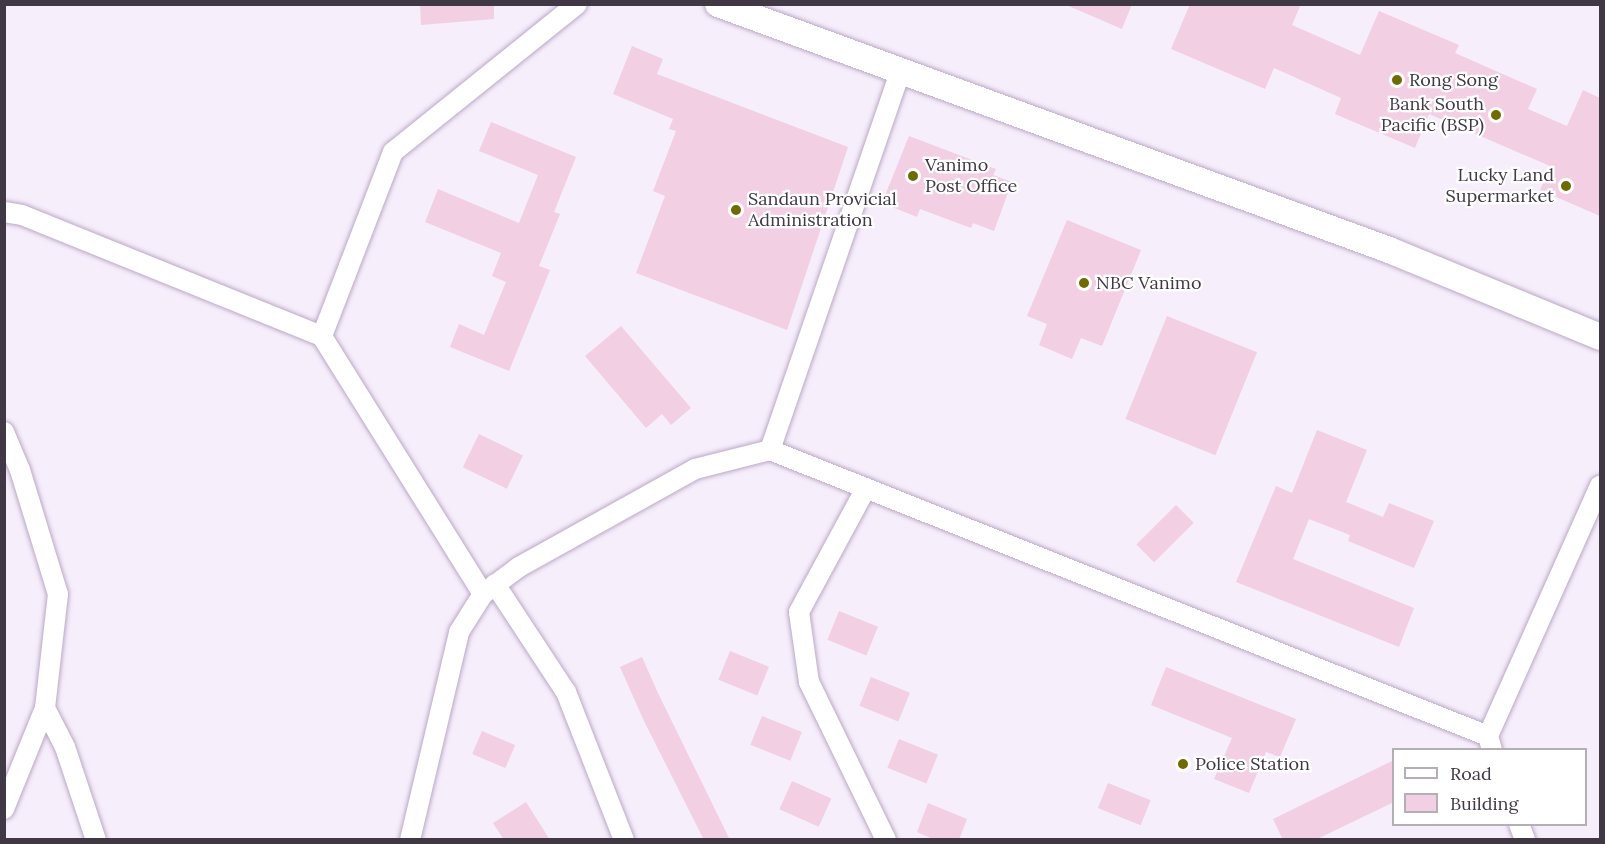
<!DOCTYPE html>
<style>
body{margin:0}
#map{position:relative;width:1605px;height:844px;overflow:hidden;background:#f6eefb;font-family:Lora,serif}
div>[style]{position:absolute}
.building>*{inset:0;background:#f2cfe3;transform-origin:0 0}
.roads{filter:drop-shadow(0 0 2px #bba8c7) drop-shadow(0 0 2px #bba8c7)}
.minor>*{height:20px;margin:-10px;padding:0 10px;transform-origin:10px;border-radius:10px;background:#fff}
.tertiary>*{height:26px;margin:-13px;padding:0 13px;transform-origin:13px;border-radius:13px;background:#fff}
.dots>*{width:16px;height:16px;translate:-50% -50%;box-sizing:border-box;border:3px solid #fff;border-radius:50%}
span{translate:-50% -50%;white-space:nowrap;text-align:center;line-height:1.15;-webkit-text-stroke:4.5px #fff;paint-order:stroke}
.poi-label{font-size:18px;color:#403845}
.left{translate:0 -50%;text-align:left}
.right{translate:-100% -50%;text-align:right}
.frame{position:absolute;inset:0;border:6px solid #403845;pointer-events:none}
.legend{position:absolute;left:1392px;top:748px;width:195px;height:78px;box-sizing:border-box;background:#fff;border:2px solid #b3afb5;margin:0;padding:8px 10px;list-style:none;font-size:18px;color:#403845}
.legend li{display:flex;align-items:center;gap:12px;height:30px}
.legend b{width:30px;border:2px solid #b3afb5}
</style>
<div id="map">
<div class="building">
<i style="clip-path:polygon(420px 4px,494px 4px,494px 19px,421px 25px)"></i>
<i style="clip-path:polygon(1064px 4px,1132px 4px,1122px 29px)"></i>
<i style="clip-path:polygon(1190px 4px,1301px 4px,1292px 25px,1360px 55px,1379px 11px,1459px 45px,1455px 53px,1537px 89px,1528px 109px,1567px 126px,1583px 90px,1600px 98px,1600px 216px,1540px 190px,1550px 166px,1429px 114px,1415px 148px,1335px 114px,1341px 98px,1274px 68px,1265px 89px,1171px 49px)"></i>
<i style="clip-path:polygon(632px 46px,663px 59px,657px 74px,848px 147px,787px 330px,636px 273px,665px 196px,653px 191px,676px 131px,669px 129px,673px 119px,613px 94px)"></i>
<i style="clip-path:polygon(491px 122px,576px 157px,554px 212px,560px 214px,539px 266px,550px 270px,509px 371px,450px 347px,459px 324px,484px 335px,506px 282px,492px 276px,501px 253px,425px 222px,438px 189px,519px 223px,538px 175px,479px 151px)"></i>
<i style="clip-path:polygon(909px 136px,996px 169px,993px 175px,1012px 182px,994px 231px,973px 223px,971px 228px,920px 209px,917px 217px,882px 203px)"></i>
<i style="clip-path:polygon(1067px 220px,1141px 250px,1102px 346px,1081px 338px,1072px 359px,1039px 345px,1047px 324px,1027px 316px)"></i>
<i style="left:1167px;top:316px;width:97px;height:111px;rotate:22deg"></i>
<i style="clip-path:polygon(621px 326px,691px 408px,671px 425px,662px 414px,646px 428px,585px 356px)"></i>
<i style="clip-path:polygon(1317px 430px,1367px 450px,1346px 502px,1383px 517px,1389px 503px,1434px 521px,1414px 568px,1348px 541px,1350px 535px,1309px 519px,1293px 559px,1414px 608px,1399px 647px,1236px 582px,1276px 486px,1292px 493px)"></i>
<i style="left:479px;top:434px;width:49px;height:37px;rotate:26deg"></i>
<i style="left:1176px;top:505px;width:25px;height:56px;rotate:45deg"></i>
<i style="left:839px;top:611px;width:42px;height:31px;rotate:22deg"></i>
<i style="left:730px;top:651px;width:42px;height:31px;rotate:22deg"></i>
<i style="clip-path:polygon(642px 657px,657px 691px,730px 840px,704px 840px,644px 721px,620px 667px)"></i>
<i style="clip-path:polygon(1166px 667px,1296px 719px,1280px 757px,1266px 752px,1249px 793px,1214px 779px,1232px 738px,1151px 705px)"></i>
<i style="left:871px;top:677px;width:42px;height:31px;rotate:22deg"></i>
<i style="left:762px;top:716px;width:43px;height:31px;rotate:22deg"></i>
<i style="left:482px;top:731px;width:36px;height:25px;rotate:23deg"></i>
<i style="left:899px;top:739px;width:42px;height:31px;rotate:22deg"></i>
<i style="clip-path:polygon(1394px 760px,1394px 802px,1315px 840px,1283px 840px,1273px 819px)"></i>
<i style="left:792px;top:781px;width:43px;height:31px;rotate:24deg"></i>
<i style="left:1108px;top:783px;width:46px;height:27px;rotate:22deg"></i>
<i style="clip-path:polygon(526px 802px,550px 840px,504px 840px,493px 823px)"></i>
<i style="clip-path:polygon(928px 803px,967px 819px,959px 840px,935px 840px,917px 832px)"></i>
</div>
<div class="roads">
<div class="minor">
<i style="left:4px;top:212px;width:18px;rotate:9deg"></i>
<i style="left:22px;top:215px;width:323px;rotate:22deg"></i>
<i style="left:4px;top:432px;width:41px;rotate:67.2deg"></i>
<i style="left:20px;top:470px;width:130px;rotate:73deg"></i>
<i style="left:58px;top:594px;width:115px;rotate:96.5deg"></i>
<i style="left:45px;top:708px;width:44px;rotate:62.9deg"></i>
<i style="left:65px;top:747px;width:98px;rotate:71.6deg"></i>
<i style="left:770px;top:450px;width:400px;rotate:-71deg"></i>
<i style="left:866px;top:488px;width:141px;rotate:118.4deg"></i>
<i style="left:799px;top:612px;width:71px;rotate:81.9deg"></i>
<i style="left:809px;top:682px;width:176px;rotate:64deg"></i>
<i style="left:495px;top:584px;width:129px;rotate:56.7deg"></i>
<i style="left:566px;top:692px;width:159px;rotate:68.6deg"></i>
<i style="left:483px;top:594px;width:304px;rotate:-122deg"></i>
<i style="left:322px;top:336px;width:197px;rotate:-68.9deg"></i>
<i style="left:393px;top:152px;width:236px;rotate:-38.8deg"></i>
<i style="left:1492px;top:750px;width:15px;rotate:-106deg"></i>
<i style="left:1488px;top:736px;width:274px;rotate:-65.9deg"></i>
<i style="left:4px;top:809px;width:109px;rotate:-67.9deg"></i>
<i style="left:1519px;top:824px;width:17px;rotate:69deg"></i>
<i style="left:410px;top:840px;width:214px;rotate:-76.7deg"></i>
<i style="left:459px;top:632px;width:45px;rotate:-57.7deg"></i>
<i style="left:483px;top:594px;width:45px;rotate:-36.9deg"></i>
<i style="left:519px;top:567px;width:201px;rotate:-29.1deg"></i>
<i style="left:695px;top:469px;width:77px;rotate:-14.2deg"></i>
<i style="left:770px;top:450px;width:773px;rotate:21.72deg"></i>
</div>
<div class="tertiary">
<i style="left:718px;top:4px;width:715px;rotate:20.13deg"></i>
<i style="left:1389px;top:250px;width:228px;rotate:22.4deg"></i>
</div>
</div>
<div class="dots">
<i style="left:1397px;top:80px;background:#716901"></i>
<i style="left:1496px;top:115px;background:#716901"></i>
<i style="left:913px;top:176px;background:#716901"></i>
<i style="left:1566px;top:186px;background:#716901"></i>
<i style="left:736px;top:210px;background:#716901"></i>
<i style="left:1084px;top:283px;background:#716901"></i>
<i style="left:1183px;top:764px;background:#716901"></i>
</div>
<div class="poi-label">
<span class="left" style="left:1409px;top:80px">Rong Song</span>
<span class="right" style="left:1484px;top:115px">Bank South<br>Pacific (BSP)</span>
<span class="left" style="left:925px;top:176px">Vanimo<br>Post Office</span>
<span class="right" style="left:1554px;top:186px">Lucky Land<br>Supermarket</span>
<span class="left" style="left:748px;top:210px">Sandaun Provicial<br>Administration</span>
<span class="left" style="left:1096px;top:283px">NBC Vanimo</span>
<span class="left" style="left:1195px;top:764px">Police Station</span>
</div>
<div class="frame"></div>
<ul class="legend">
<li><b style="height:8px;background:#fff"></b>Road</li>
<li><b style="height:16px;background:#f2cfe3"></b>Building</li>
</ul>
</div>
